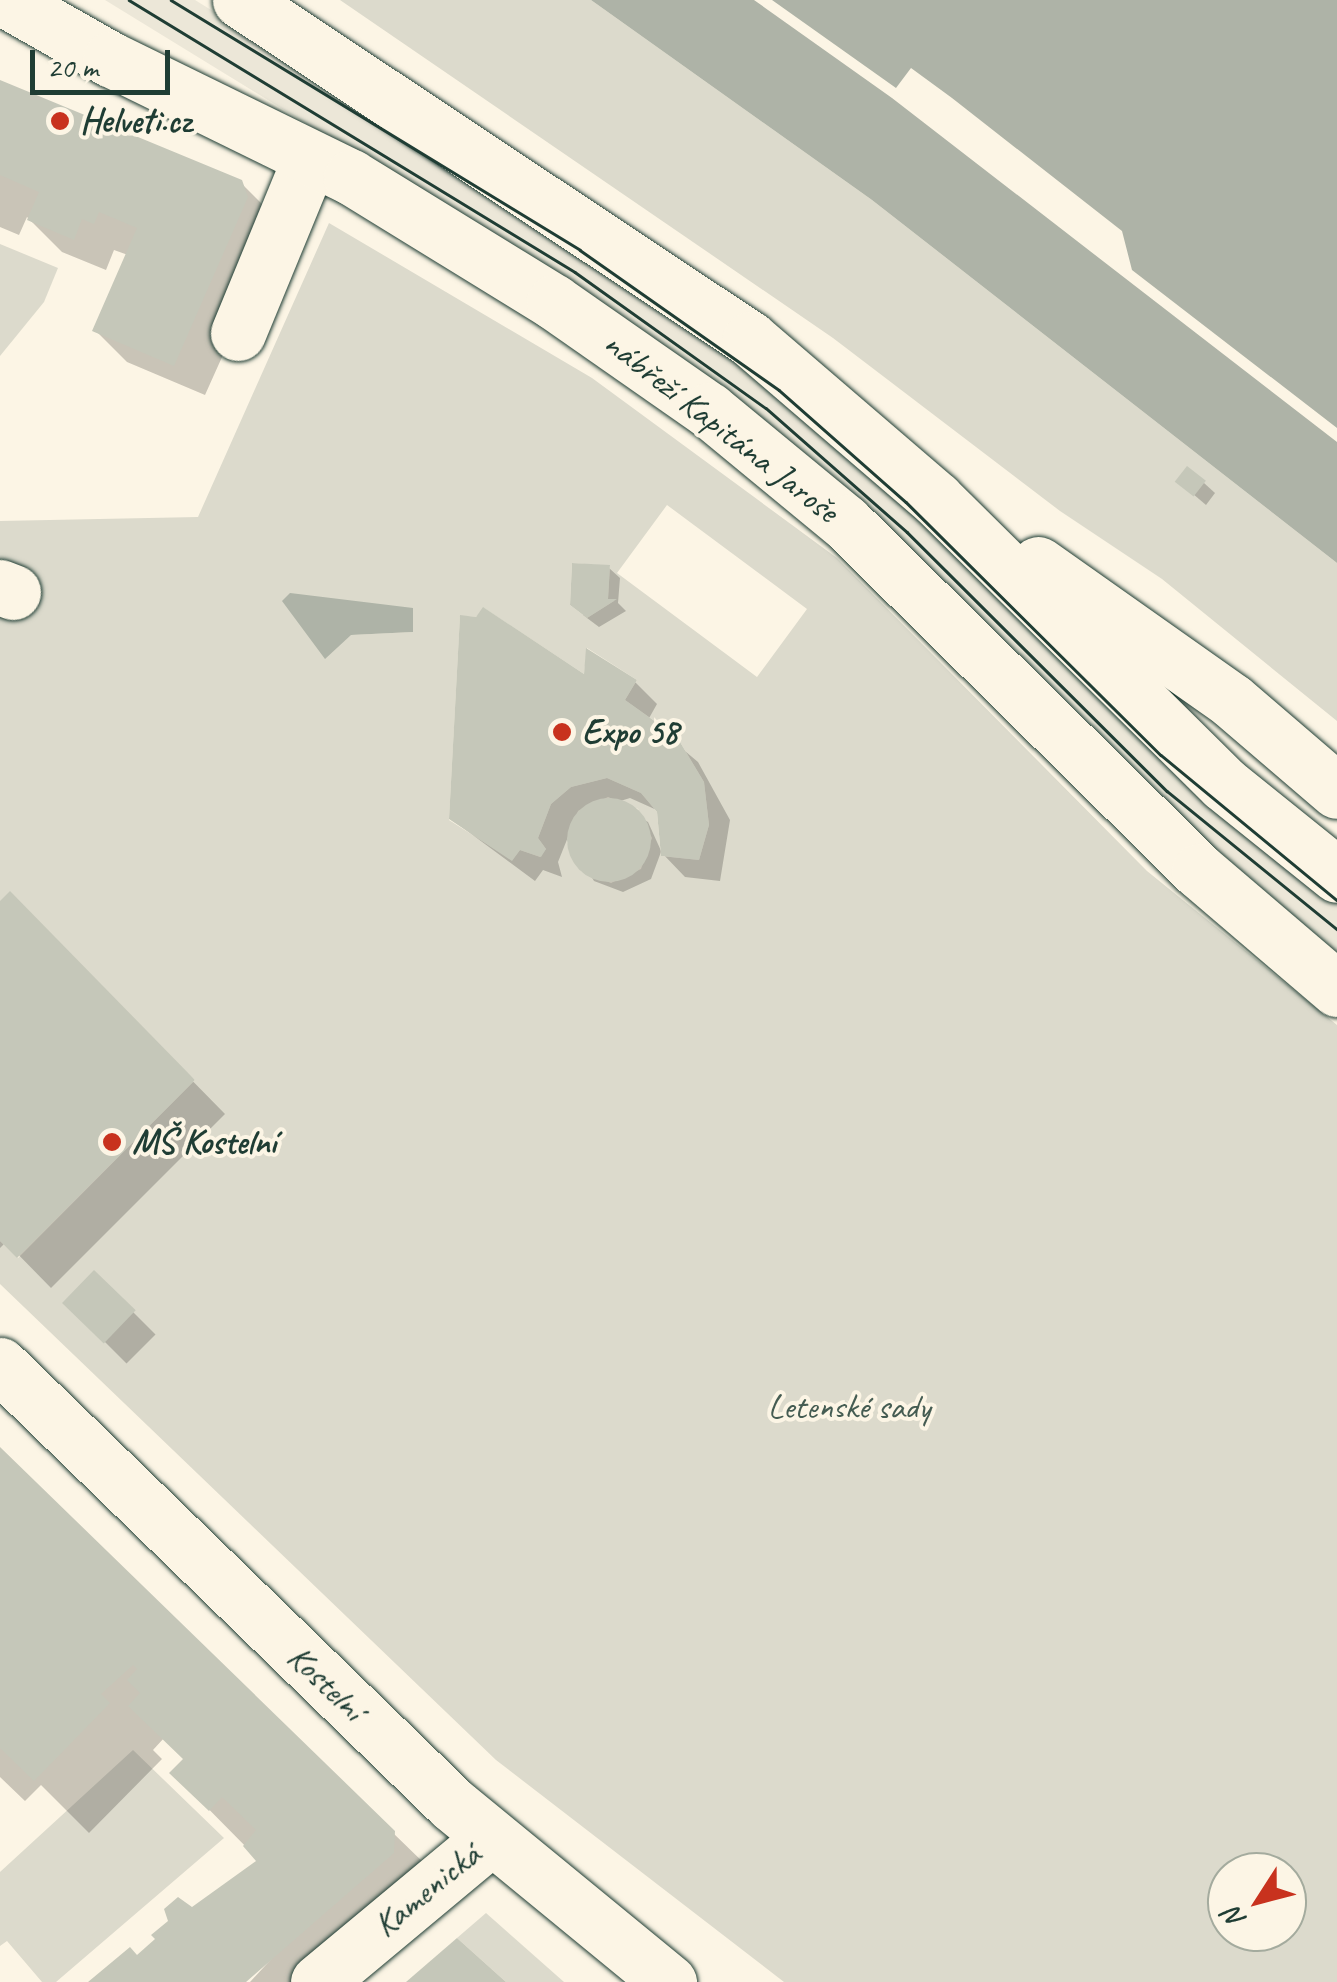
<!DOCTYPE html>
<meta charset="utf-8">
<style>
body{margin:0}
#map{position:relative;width:1337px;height:1982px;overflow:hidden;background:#fcf5e5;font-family:Caveat,sans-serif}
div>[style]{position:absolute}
.built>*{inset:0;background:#ece7d8}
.green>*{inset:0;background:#dcdacc}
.water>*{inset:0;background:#aeb3a7}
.shadow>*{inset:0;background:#0003;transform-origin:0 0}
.building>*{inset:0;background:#c5c7b9;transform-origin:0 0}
.round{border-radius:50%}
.roads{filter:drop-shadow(0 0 2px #1f3d34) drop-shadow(0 0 2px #1f3d34)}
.minor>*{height:55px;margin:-27.5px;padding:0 27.5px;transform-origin:27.5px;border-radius:27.5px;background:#fcf5e5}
.major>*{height:55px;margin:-27.5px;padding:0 27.5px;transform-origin:27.5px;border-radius:27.5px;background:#fcf5e5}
.tram>*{height:2.5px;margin:-1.25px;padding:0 1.25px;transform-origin:1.25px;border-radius:1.25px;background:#1f3d34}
.dots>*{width:28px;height:28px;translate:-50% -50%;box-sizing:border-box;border:5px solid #fcf5e5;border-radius:50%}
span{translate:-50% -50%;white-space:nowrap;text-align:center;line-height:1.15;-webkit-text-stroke:8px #fcf5e5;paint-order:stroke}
.poi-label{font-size:35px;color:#1f3d34;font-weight:700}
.left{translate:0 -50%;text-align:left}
.street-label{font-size:35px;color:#1f3d34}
.park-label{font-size:35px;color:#455c52}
.north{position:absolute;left:1207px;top:1852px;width:100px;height:100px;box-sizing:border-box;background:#fcf5e5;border:2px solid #a4ab9e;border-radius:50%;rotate:234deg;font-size:28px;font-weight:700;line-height:40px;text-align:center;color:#1f3d34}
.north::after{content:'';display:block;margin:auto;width:35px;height:45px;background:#c8321e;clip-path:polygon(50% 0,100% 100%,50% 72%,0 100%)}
.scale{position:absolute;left:30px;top:50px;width:140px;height:45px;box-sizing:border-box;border:5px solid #1f3d34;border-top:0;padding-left:12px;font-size:30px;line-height:35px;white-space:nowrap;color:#1f3d34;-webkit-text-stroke:8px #fcf5e5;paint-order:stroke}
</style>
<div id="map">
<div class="built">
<i style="clip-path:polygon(105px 0,195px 0,631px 269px,1337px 885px,1337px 962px,369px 162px)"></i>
</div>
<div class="green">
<i style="clip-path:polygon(340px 0,591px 0,872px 200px,1337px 563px,1337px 721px,1162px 579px,1060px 511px,833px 338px)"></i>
<i style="clip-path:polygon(evenodd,329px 223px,592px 378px,837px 558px,1147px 871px,1337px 1025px,1337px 1982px,784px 1982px,496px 1760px,0 1284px,0 1241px,18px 1258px,195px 1080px,0 901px,0 521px,198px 517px,329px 223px,667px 505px,807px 609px,757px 677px,617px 573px,667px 505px,329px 223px,572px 563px,610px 566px,608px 599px,614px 601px,587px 618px,570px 605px,572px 563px,329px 223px,484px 608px,584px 674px,587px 648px,637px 680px,625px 700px,677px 737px,704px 782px,709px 825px,699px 860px,661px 856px,657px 812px,641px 793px,607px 778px,571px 787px,551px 804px,538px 838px,546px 849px,540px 857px,520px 850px,512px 860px,449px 820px,460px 616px,476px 617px,484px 608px,329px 223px,413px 609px,413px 632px,351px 635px,413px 609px,329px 223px,608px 797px,638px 809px,652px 838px,641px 869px,611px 883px,581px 871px,567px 842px,578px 811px,608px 797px,329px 223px,1227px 1872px,1287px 1872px,1287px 1932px,1227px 1932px,1227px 1872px)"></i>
<i style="clip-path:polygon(0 244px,58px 268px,44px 302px,0 356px)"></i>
<i style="clip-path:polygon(133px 1750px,224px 1838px,56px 1982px,42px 1982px,7px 1941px,0 1946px,0 1872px)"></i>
<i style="clip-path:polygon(486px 1913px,564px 1982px,506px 1982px,457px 1938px)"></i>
</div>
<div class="water">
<i style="clip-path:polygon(591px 0,754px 0,892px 98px,1337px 442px,1337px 563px,872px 200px)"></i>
<i style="clip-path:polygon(772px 0,1337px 0,1337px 428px,1132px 270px,1122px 231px,952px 98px,911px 68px,896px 88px)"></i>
<i style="clip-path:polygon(290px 593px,413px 608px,413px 632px,351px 635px,325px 659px,282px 601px)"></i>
</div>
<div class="shadow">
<i style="clip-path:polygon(0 82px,240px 182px,273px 215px,279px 230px,205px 395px,127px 362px,95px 330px,128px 255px,114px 250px,106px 270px,62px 252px,27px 217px,19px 235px,0 227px)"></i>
<i style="clip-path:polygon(1179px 482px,1204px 483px,1215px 493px,1206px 505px)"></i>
<i style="clip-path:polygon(609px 568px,620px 578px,618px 603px,626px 611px,599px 627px,583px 615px)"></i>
<i style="clip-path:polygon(evenodd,586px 678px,635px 682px,657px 704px,648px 720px,698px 762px,730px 820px,720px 881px,685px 877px,661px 852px,651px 879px,623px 892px,594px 881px,568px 837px,558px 862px,562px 877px,543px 870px,535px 881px,451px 819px,586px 678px,630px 798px,659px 811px,662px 853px,648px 822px,614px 803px,630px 798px)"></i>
<i style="clip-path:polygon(10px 895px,225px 1114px,51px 1288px,6px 1242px,0 1248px,0 905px)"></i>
<i style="left:94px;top:1273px;width:87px;height:41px;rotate:45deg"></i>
<i style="clip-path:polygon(0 1451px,426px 1865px,314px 1982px,250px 1982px,287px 1942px,242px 1982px,92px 1982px,137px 1959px,260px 1861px,173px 1773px,186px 1760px,164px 1738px,153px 1750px,162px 1759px,89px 1833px,41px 1785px,25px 1801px,0 1777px)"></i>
</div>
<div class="building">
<i style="clip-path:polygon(0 80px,242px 180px,248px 197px,174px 366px,92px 331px,137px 228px,99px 212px,94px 224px,82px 219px,74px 240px,27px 220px,39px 192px,0 175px)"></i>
<i style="left:1187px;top:466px;width:24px;height:20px;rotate:38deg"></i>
<i style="clip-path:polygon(572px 563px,610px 565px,608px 599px,617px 599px,587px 618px,570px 605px)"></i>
<i style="clip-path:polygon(483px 607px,584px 674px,586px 648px,637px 680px,625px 700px,677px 737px,704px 782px,709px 825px,699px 860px,661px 856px,657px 812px,641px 793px,607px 778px,571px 787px,551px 804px,538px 838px,546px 849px,541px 857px,520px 850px,512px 861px,449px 819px,460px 615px,476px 617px)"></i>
<i class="round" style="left:567px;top:798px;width:84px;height:84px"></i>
<i style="clip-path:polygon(10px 891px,195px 1080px,17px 1258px,0 1241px,0 901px)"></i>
<i style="left:94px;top:1270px;width:58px;height:46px;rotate:44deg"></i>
<i style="clip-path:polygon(0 1447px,395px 1831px,394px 1853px,246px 1982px,88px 1982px,130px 1947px,137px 1955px,155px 1939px,151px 1935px,168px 1921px,164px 1909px,178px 1897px,192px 1907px,256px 1861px,243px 1846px,256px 1830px,222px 1797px,209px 1811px,169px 1773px,183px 1759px,128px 1706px,140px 1693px,127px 1680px,137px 1669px,133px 1665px,101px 1694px,110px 1703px,34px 1781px,0 1748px)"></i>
<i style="clip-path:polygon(457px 1938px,506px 1982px,406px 1982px)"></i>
</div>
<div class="roads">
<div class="minor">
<i style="left:238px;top:333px;width:189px;rotate:-67.6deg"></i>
<i style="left:0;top:587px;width:14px;rotate:21deg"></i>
<i style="left:0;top:1365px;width:630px;rotate:44.16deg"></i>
<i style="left:452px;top:1804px;width:281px;rotate:39.4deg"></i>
<i style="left:318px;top:1982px;width:226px;rotate:-39.8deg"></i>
</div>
<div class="major">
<i style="left:6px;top:0;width:120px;rotate:29.6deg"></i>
<i style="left:110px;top:59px;width:268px;rotate:26.1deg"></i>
<i style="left:351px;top:177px;width:238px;rotate:31.6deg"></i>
<i style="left:554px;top:302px;width:189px;rotate:34.9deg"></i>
<i style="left:709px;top:410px;width:176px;rotate:39.5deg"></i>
<i style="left:845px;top:522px;width:497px;rotate:44.6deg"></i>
<i style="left:1199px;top:871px;width:182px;rotate:40.5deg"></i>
<i style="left:240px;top:0;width:612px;rotate:33.61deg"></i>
<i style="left:750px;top:339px;width:245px;rotate:40.7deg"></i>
<i style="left:936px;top:499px;width:405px;rotate:44.7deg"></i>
<i style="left:1224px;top:784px;width:145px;rotate:38.8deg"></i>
<i style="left:1038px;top:564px;width:237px;rotate:35.2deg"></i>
<i style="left:1232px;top:701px;width:138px;rotate:40.6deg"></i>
</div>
</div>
<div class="tram">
<i style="left:129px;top:0;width:522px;rotate:31.38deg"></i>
<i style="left:575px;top:272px;width:234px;rotate:35.5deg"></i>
<i style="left:766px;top:408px;width:188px;rotate:41.3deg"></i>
<i style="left:907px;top:532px;width:367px;rotate:44.9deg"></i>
<i style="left:1167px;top:791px;width:219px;rotate:39.1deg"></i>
<i style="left:171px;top:0;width:479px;rotate:31.4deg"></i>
<i style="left:580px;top:250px;width:243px;rotate:35.1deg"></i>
<i style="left:779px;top:390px;width:169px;rotate:41.4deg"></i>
<i style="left:906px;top:502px;width:359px;rotate:44.8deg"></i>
<i style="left:1161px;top:755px;width:228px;rotate:39.5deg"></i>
</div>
<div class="dots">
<i style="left:60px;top:121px;background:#c8321e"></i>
<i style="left:562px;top:732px;background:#c8321e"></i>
<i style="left:112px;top:1142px;background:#c8321e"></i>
</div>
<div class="poi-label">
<span class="left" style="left:80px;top:121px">Helveti.cz</span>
<span class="left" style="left:582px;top:732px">Expo 58</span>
<span class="left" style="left:132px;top:1142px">MŠ Kostelní</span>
</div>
<div class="street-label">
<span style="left:721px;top:427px;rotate:38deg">nábřeží Kapitána Jaroše</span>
<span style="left:326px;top:1683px;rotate:44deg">Kostelní</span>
<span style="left:427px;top:1890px;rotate:-39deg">Kamenická</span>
</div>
<div class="park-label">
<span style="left:849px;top:1407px">Letenské sady</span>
</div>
<div class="north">N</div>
<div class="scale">20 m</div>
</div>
